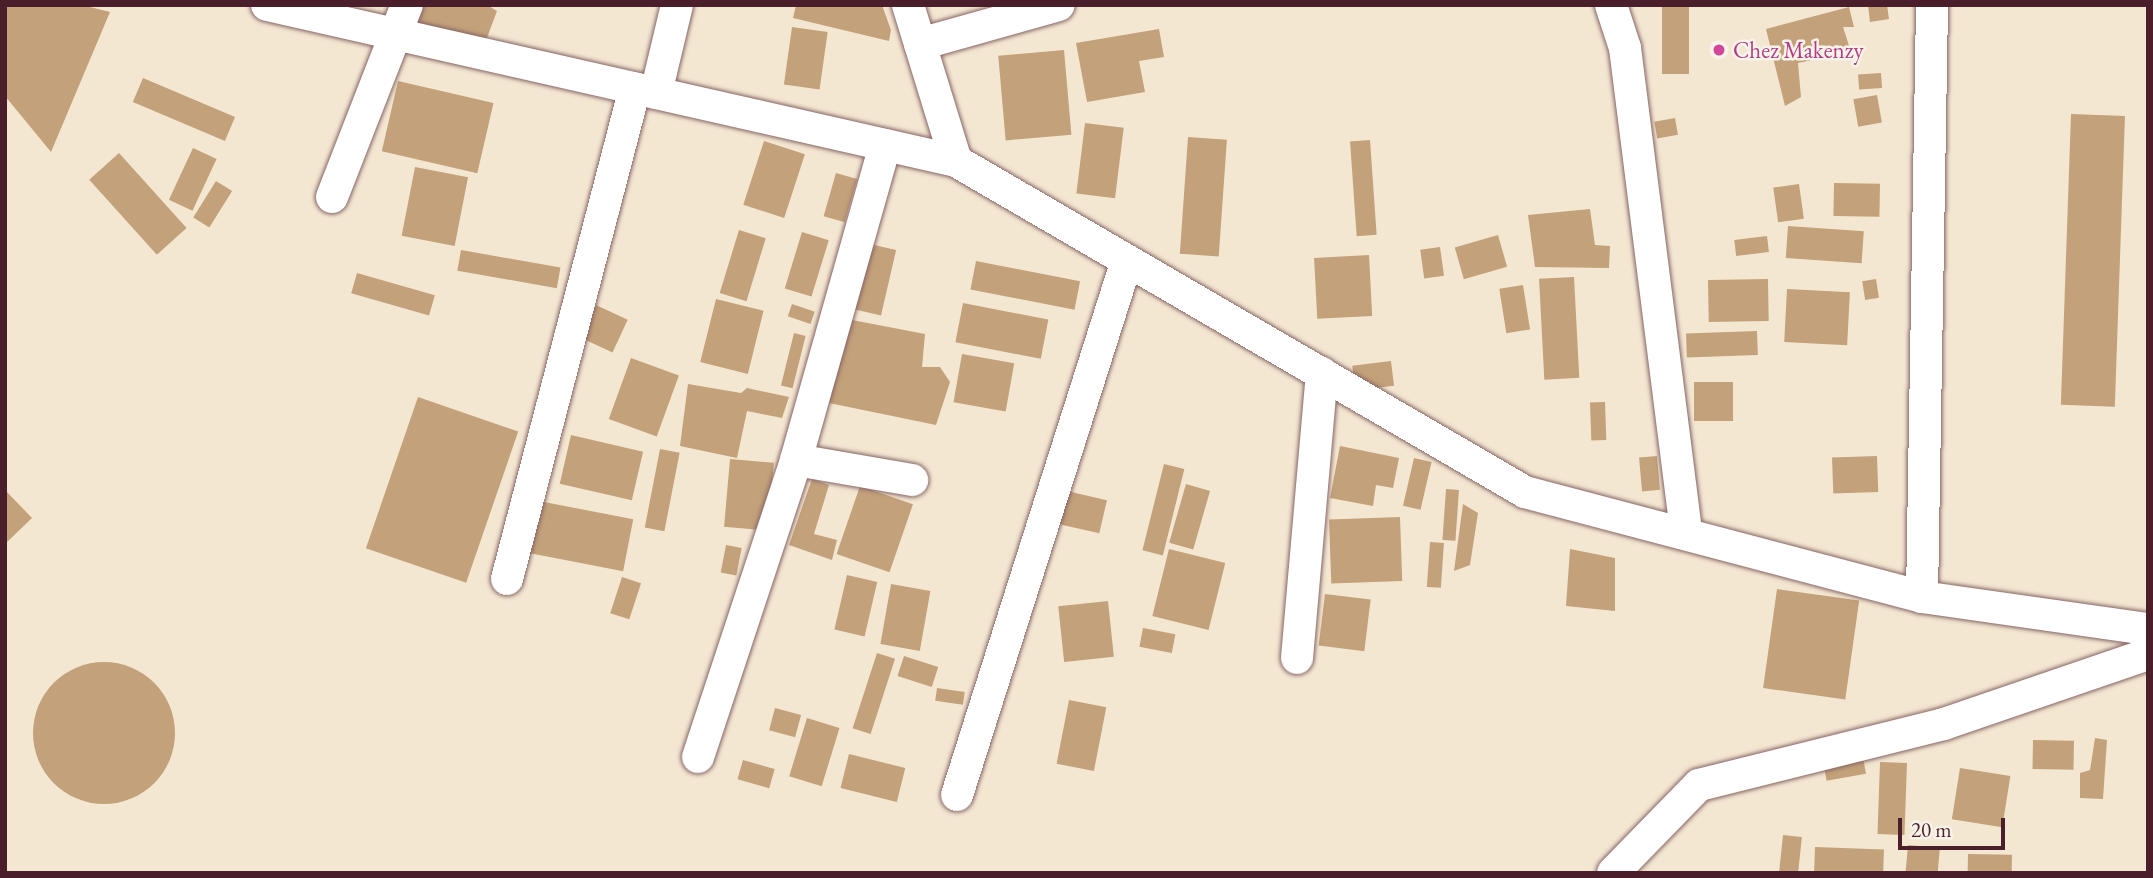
<!DOCTYPE html>
<style>
body{margin:0}
#map{position:relative;width:2153px;height:878px;overflow:hidden;background:#f4e7d2;font-family:"EB Garamond",serif}
div>[style]{position:absolute}
.building>*{inset:0;background:#c3a17a;transform-origin:0 0}
.round{border-radius:50%}
.roads{filter:drop-shadow(0 0 2px #866565) drop-shadow(0 0 2px #866565)}
.minor>*{height:32px;margin:-16px;padding:0 16px;transform-origin:16px;border-radius:16px;background:#fff}
.dots>*{width:19px;height:19px;translate:-50% -50%;box-sizing:border-box;border:4px solid #f7f3e8;border-radius:50%}
span{translate:-50% -50%;white-space:nowrap;text-align:center;line-height:1.15;-webkit-text-stroke:5px #f7f3e8;paint-order:stroke}
.hotel-label{font-size:23px;color:#b23c85}
.left{translate:0 -50%;text-align:left}
.frame{position:absolute;inset:0;border:7px solid #4a1f2b;pointer-events:none}
.scale{position:absolute;left:1898px;top:818px;width:107px;height:32px;box-sizing:border-box;border:4px solid #4a1f2b;border-top:0;padding-left:9px;font-size:21px;line-height:24px;white-space:nowrap;color:#4a1f2b;-webkit-text-stroke:5px #f7f3e8;paint-order:stroke}
</style>
<div id="map">
<div class="building">
<i style="clip-path:polygon(5px 5px,82px 5px,110px 12px,51px 152px,5px 96px)"></i>
<i style="clip-path:polygon(421px 5px,487px 5px,497px 11px,479px 59px,411px 27px)"></i>
<i style="clip-path:polygon(796px 5px,882px 5px,891px 30px,889px 41px,793px 18px)"></i>
<i style="left:1662px;top:5px;width:27px;height:69px"></i>
<i style="clip-path:polygon(1868px 5px,1887px 5px,1889px 19px,1870px 22px)"></i>
<i style="clip-path:polygon(1849px 7px,1854px 27px,1843px 27px,1851px 52px,1798px 63px,1801px 97px,1785px 106px,1766px 29px)"></i>
<i style="left:792px;top:27px;width:36px;height:58px;rotate:8deg"></i>
<i style="clip-path:polygon(1159px 29px,1164px 57px,1139px 61px,1145px 92px,1087px 102px,1076px 43px)"></i>
<i style="left:1064px;top:50px;width:85px;height:66px;rotate:85deg"></i>
<i style="left:1881px;top:73px;width:15px;height:23px;rotate:86deg"></i>
<i style="left:143px;top:78px;width:100px;height:26px;rotate:23deg"></i>
<i style="left:398px;top:81px;width:98px;height:72px;rotate:13deg"></i>
<i style="left:1877px;top:95px;width:28px;height:24px;rotate:80deg"></i>
<i style="left:2071px;top:114px;width:54px;height:291px;rotate:2deg"></i>
<i style="left:1675px;top:118px;width:17px;height:21px;rotate:80deg"></i>
<i style="left:1085px;top:123px;width:39px;height:71px;rotate:7deg"></i>
<i style="left:1188px;top:137px;width:39px;height:117px;rotate:4deg"></i>
<i style="left:1370px;top:140px;width:95px;height:20px;rotate:86deg"></i>
<i style="left:764px;top:141px;width:43px;height:67px;rotate:18deg"></i>
<i style="left:193px;top:148px;width:26px;height:57px;rotate:25deg"></i>
<i style="left:119px;top:153px;width:101px;height:40px;rotate:48deg"></i>
<i style="left:415px;top:167px;width:54px;height:70px;rotate:11deg"></i>
<i style="left:836px;top:173px;width:22px;height:45px;rotate:16deg"></i>
<i style="left:216px;top:181px;width:19px;height:43px;rotate:32deg"></i>
<i style="left:1834px;top:183px;width:46px;height:33px;rotate:1deg"></i>
<i style="left:1799px;top:184px;width:35px;height:26px;rotate:82deg"></i>
<i style="clip-path:polygon(1590px 209px,1595px 245px,1610px 246px,1609px 268px,1535px 267px,1528px 215px)"></i>
<i style="left:1788px;top:226px;width:76px;height:32px;rotate:4deg"></i>
<i style="left:739px;top:230px;width:28px;height:66px;rotate:17deg"></i>
<i style="left:802px;top:232px;width:28px;height:59px;rotate:17deg"></i>
<i style="left:1498px;top:235px;width:33px;height:45px;rotate:74deg"></i>
<i style="left:1767px;top:236px;width:16px;height:33px;rotate:83deg"></i>
<i style="left:861px;top:242px;width:36px;height:67px;rotate:13deg"></i>
<i style="left:1440px;top:247px;width:29px;height:20px;rotate:82deg"></i>
<i style="left:461px;top:250px;width:101px;height:21px;rotate:10deg"></i>
<i style="left:1369px;top:255px;width:61px;height:55px;rotate:87deg"></i>
<i style="left:976px;top:261px;width:106px;height:29px;rotate:11deg"></i>
<i style="left:357px;top:273px;width:81px;height:21px;rotate:16deg"></i>
<i style="left:1574px;top:277px;width:101px;height:35px;rotate:87deg"></i>
<i style="left:1768px;top:279px;width:42px;height:60px;rotate:89deg"></i>
<i style="left:1876px;top:279px;width:19px;height:14px;rotate:81deg"></i>
<i style="left:1523px;top:285px;width:45px;height:24px;rotate:81deg"></i>
<i style="left:1787px;top:289px;width:63px;height:53px;rotate:3deg"></i>
<i style="left:716px;top:299px;width:49px;height:65px;rotate:14deg"></i>
<i style="left:963px;top:303px;width:87px;height:40px;rotate:11deg"></i>
<i style="left:792px;top:304px;width:24px;height:13px;rotate:19deg"></i>
<i style="left:596px;top:305px;width:35px;height:36px;rotate:25deg"></i>
<i style="clip-path:polygon(847px 319px,925px 334px,922px 367px,940px 367px,950px 382px,936px 425px,829px 403px)"></i>
<i style="left:1757px;top:331px;width:24px;height:71px;rotate:88deg"></i>
<i style="left:794px;top:333px;width:12px;height:54px;rotate:14deg"></i>
<i style="left:962px;top:354px;width:53px;height:49px;rotate:10deg"></i>
<i style="left:631px;top:358px;width:51px;height:65px;rotate:20deg"></i>
<i style="left:1391px;top:361px;width:25px;height:39px;rotate:83deg"></i>
<i style="left:1694px;top:382px;width:39px;height:39px"></i>
<i style="clip-path:polygon(688px 384px,741px 393px,747px 388px,789px 397px,782px 418px,747px 411px,737px 458px,680px 446px)"></i>
<i style="left:418px;top:397px;width:106px;height:160px;rotate:19deg"></i>
<i style="left:1605px;top:402px;width:38px;height:15px;rotate:88deg"></i>
<i style="left:571px;top:435px;width:74px;height:50px;rotate:13deg"></i>
<i style="clip-path:polygon(1340px 446px,1399px 458px,1393px 488px,1376px 485px,1373px 506px,1330px 498px)"></i>
<i style="left:660px;top:449px;width:20px;height:80px;rotate:11deg"></i>
<i style="left:1657px;top:456px;width:34px;height:18px;rotate:85deg"></i>
<i style="left:1877px;top:456px;width:36px;height:45px;rotate:88deg"></i>
<i style="left:1414px;top:458px;width:18px;height:49px;rotate:13deg"></i>
<i style="left:730px;top:459px;width:44px;height:68px;rotate:5deg"></i>
<i style="left:1164px;top:464px;width:21px;height:89px;rotate:14deg"></i>
<i style="clip-path:polygon(812px 479px,829px 485px,814px 534px,837px 540px,832px 560px,789px 545px)"></i>
<i style="left:1186px;top:484px;width:25px;height:61px;rotate:16deg"></i>
<i style="left:860px;top:486px;width:56px;height:72px;rotate:19deg"></i>
<i style="left:1446px;top:489px;width:13px;height:51px;rotate:4deg"></i>
<i style="clip-path:polygon(5px 490px,32px 518px,5px 544px)"></i>
<i style="left:1067px;top:491px;width:41px;height:34px;rotate:13deg"></i>
<i style="left:539px;top:501px;width:96px;height:53px;rotate:11deg"></i>
<i style="clip-path:polygon(1463px 504px,1478px 513px,1470px 565px,1454px 571px)"></i>
<i style="left:1400px;top:517px;width:64px;height:71px;rotate:88deg"></i>
<i style="left:1430px;top:542px;width:14px;height:45px;rotate:4deg"></i>
<i style="left:726px;top:545px;width:16px;height:28px;rotate:11deg"></i>
<i style="left:1169px;top:549px;width:58px;height:69px;rotate:14deg"></i>
<i style="clip-path:polygon(1570px 549px,1615px 558px,1615px 611px,1566px 606px)"></i>
<i style="left:847px;top:575px;width:31px;height:56px;rotate:13deg"></i>
<i style="left:622px;top:577px;width:20px;height:38px;rotate:18deg"></i>
<i style="left:891px;top:584px;width:40px;height:61px;rotate:10deg"></i>
<i style="left:1777px;top:589px;width:83px;height:100px;rotate:8deg"></i>
<i style="left:1325px;top:594px;width:46px;height:52px;rotate:7deg"></i>
<i style="left:1108px;top:601px;width:56px;height:50px;rotate:84deg"></i>
<i style="left:1143px;top:628px;width:33px;height:19px;rotate:11deg"></i>
<i style="left:877px;top:653px;width:19px;height:79px;rotate:18deg"></i>
<i style="left:904px;top:656px;width:36px;height:21px;rotate:18deg"></i>
<i class="round" style="left:33px;top:662px;width:142px;height:142px"></i>
<i style="left:937px;top:688px;width:28px;height:13px;rotate:8deg"></i>
<i style="left:1069px;top:700px;width:38px;height:65px;rotate:11deg"></i>
<i style="left:775px;top:708px;width:27px;height:23px;rotate:15deg"></i>
<i style="left:807px;top:718px;width:34px;height:61px;rotate:17deg"></i>
<i style="clip-path:polygon(2095px 738px,2107px 740px,2103px 799px,2080px 798px,2080px 773px,2090px 770px)"></i>
<i style="left:2033px;top:740px;width:41px;height:29px;rotate:1deg"></i>
<i style="left:849px;top:754px;width:58px;height:35px;rotate:14deg"></i>
<i style="left:1863px;top:757px;width:17px;height:40px;rotate:80deg"></i>
<i style="left:743px;top:760px;width:33px;height:20px;rotate:16deg"></i>
<i style="left:1880px;top:762px;width:27px;height:72px;rotate:2deg"></i>
<i style="left:1960px;top:768px;width:51px;height:52px;rotate:9deg"></i>
<i style="left:1783px;top:835px;width:19px;height:38px;rotate:6deg"></i>
<i style="left:1908px;top:845px;width:32px;height:28px;rotate:5deg"></i>
<i style="left:1815px;top:847px;width:69px;height:26px;rotate:2deg"></i>
<i style="left:1968px;top:854px;width:44px;height:19px;rotate:1deg"></i>
</div>
<div class="roads">
<div class="minor">
<i style="left:267px;top:5px;width:706px;rotate:12.76deg"></i>
<i style="left:956px;top:161px;width:658px;rotate:30.19deg"></i>
<i style="left:1525px;top:492px;width:411px;rotate:14.8deg"></i>
<i style="left:1922px;top:597px;width:228px;rotate:8.1deg"></i>
<i style="left:908px;top:5px;width:163px;rotate:72.9deg"></i>
<i style="left:1611px;top:5px;width:45px;rotate:72deg"></i>
<i style="left:1625px;top:48px;width:490px;rotate:82.8deg"></i>
<i style="left:920px;top:44px;width:144px;rotate:-15.7deg"></i>
<i style="left:656px;top:93px;width:90px;rotate:-76.6deg"></i>
<i style="left:332px;top:197px;width:206px;rotate:-68.7deg"></i>
<i style="left:796px;top:460px;width:118px;rotate:9.8deg"></i>
<i style="left:507px;top:579px;width:507px;rotate:-75.39deg"></i>
<i style="left:1922px;top:597px;width:592px;rotate:-89.03deg"></i>
<i style="left:1297px;top:658px;width:286px;rotate:-85deg"></i>
<i style="left:698px;top:757px;width:313px;rotate:-71.7deg"></i>
<i style="left:796px;top:460px;width:327px;rotate:-74.2deg"></i>
<i style="left:957px;top:795px;width:561px;rotate:-72.37deg"></i>
<i style="left:1613px;top:873px;width:123px;rotate:-45.7deg"></i>
<i style="left:1699px;top:785px;width:252px;rotate:-14deg"></i>
<i style="left:1944px;top:724px;width:216px;rotate:-18.9deg"></i>
</div>
</div>
<div class="dots">
<i style="left:1719px;top:50px;background:#d1479c"></i>
</div>
<div class="hotel-label">
<span class="left" style="left:1733px;top:50px">Chez Makenzy</span>
</div>
<div class="frame"></div>
<div class="scale">20 m</div>
</div>
